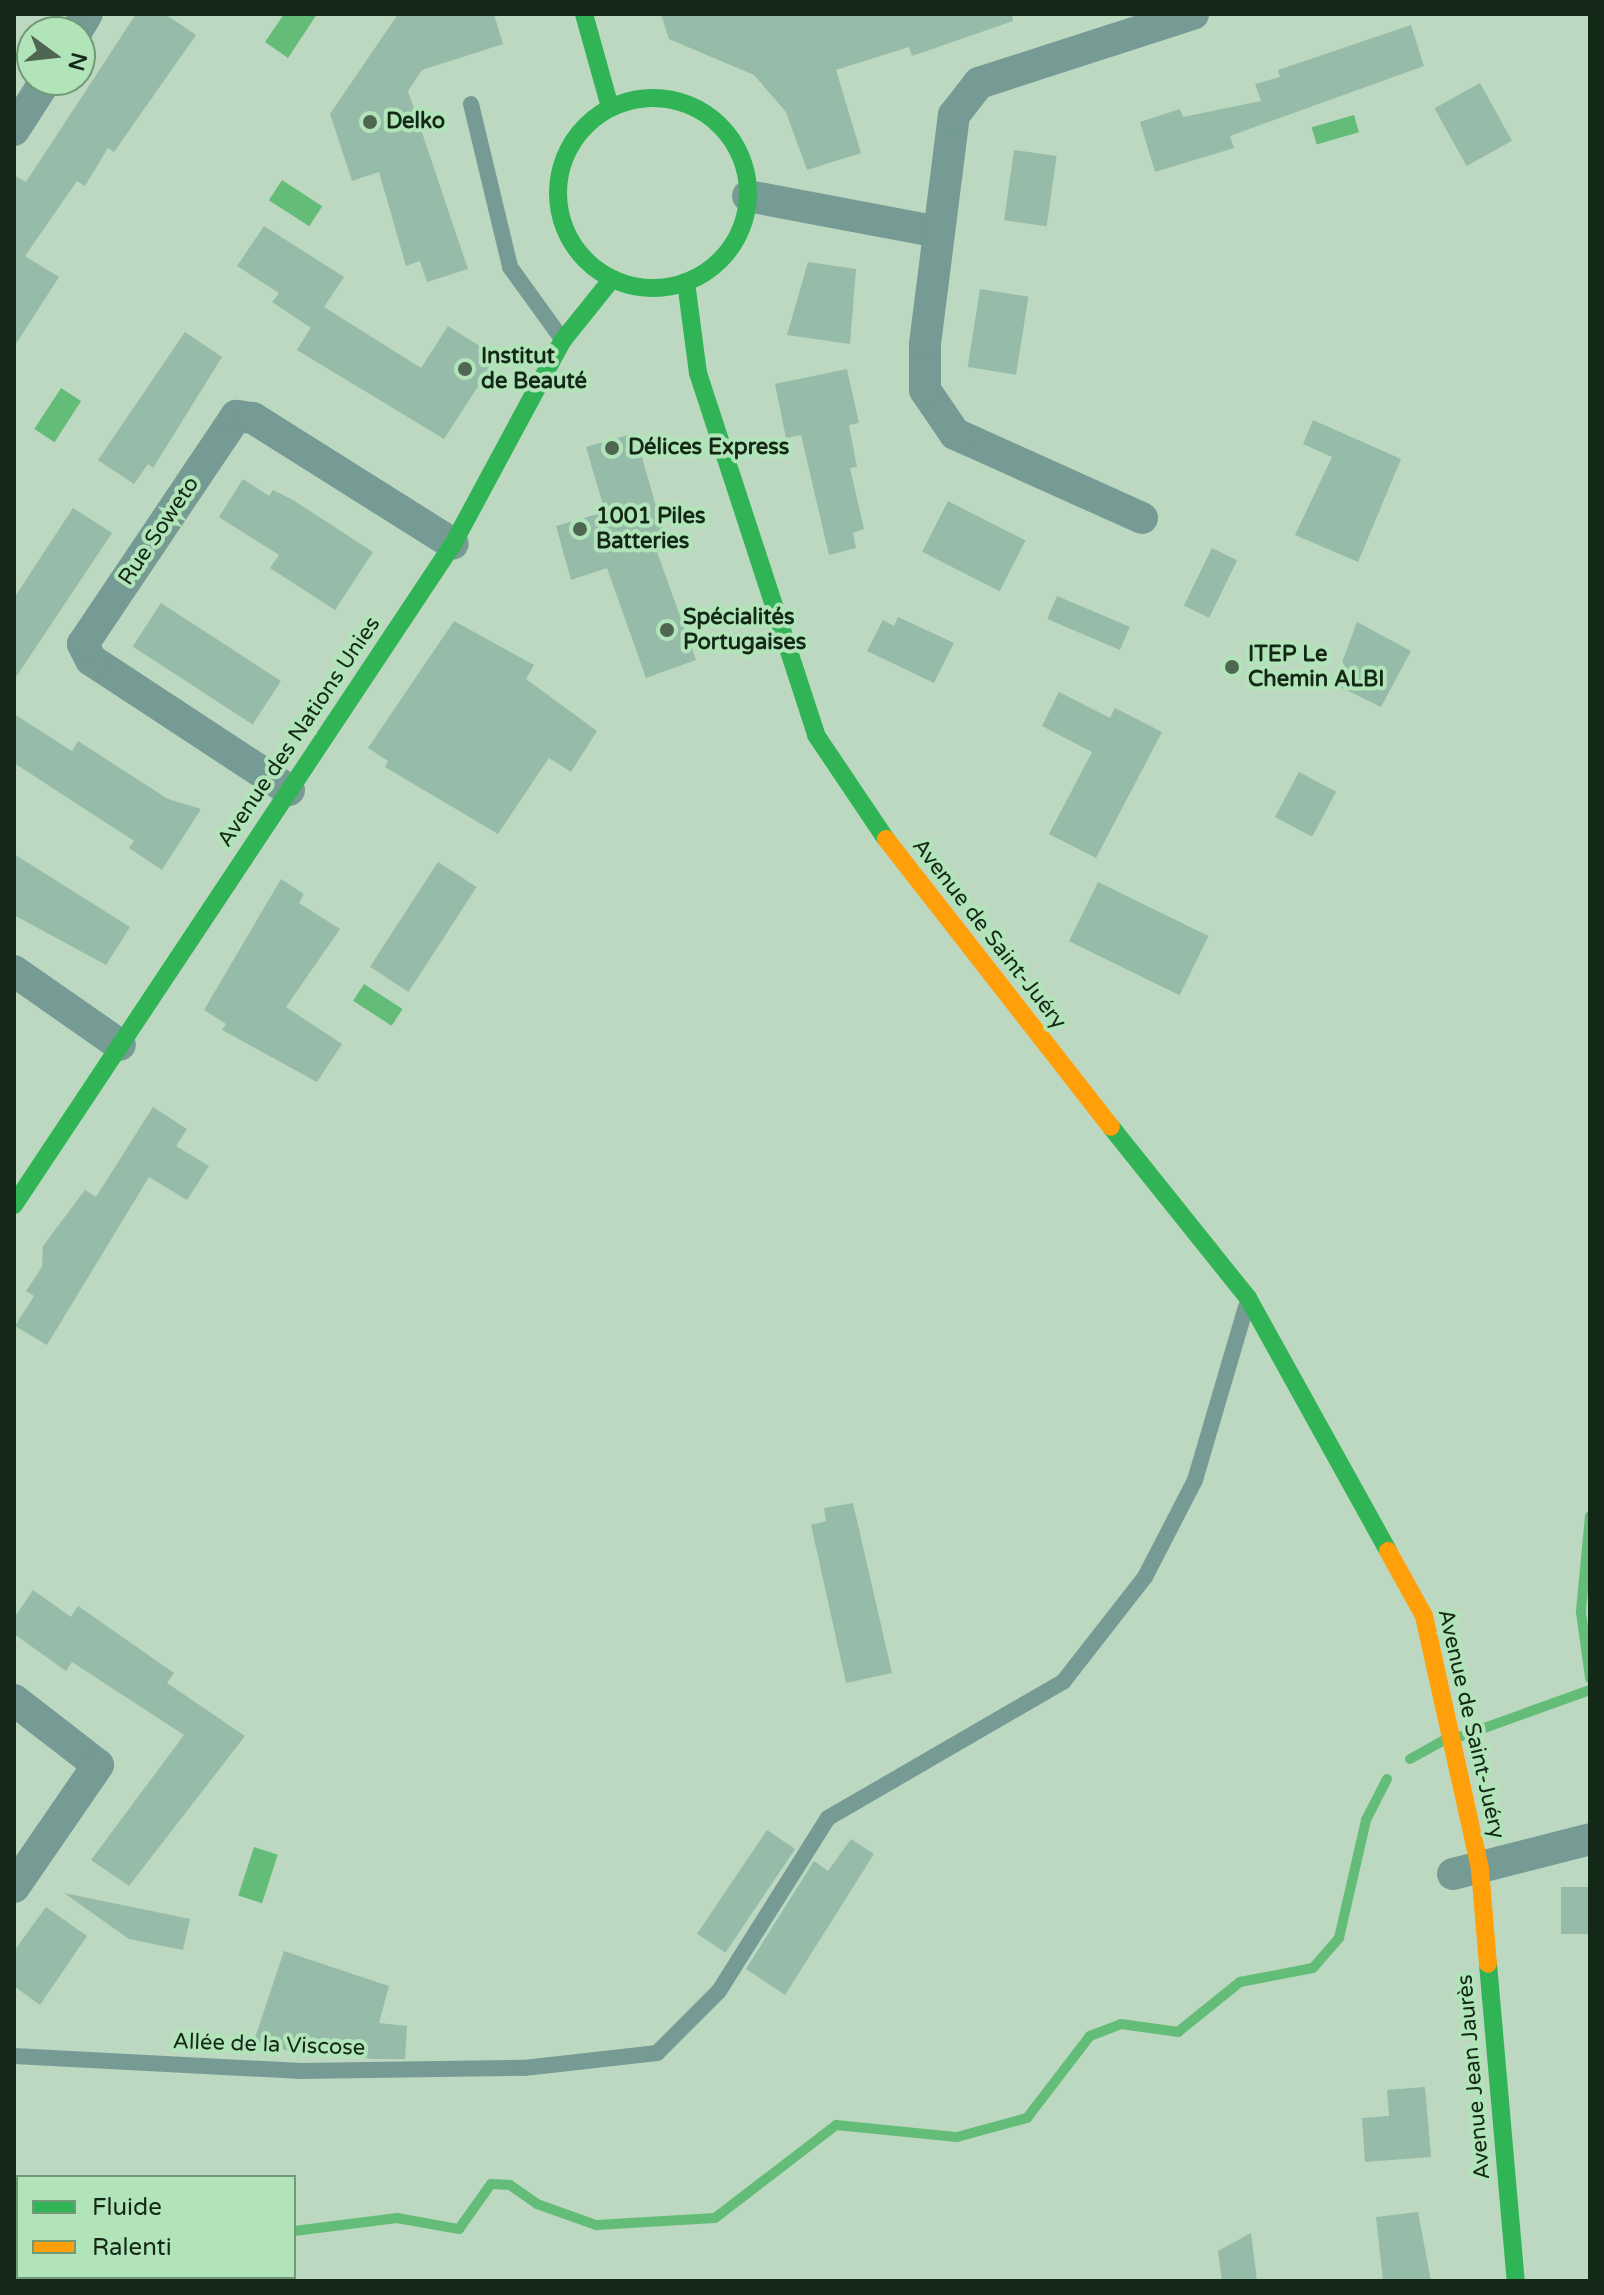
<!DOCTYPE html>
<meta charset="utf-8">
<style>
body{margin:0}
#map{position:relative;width:1604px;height:2295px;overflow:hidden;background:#bdd8c0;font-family:"Varela Round",sans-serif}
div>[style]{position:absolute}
.water>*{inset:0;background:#63bd78;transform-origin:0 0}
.stream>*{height:10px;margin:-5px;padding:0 5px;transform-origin:5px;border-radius:5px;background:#63bd78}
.building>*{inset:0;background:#96bba8;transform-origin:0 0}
.lane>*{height:16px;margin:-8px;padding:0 8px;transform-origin:8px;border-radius:8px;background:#769b95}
.street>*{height:32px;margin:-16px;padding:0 16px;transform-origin:16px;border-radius:16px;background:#769b95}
.fast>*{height:18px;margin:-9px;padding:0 9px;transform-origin:9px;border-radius:9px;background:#30b455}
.fast>.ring{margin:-9px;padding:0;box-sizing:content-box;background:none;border:18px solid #30b455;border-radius:50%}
.slow>*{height:18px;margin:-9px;padding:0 9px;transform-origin:9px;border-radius:9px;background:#ff9f0a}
.dots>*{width:22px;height:22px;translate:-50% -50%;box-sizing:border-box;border:4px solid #b1e4b8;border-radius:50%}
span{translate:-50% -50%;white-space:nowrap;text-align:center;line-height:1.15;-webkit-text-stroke:8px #b1e4b8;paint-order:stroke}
.poi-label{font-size:22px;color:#142817;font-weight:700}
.left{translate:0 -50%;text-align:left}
.street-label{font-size:22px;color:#142817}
.frame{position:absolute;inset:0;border:16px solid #142817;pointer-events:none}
.legend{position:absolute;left:16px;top:2175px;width:280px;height:104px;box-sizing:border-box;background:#b1e4b8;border:2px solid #729978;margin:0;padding:10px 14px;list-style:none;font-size:24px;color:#142817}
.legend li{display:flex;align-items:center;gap:16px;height:40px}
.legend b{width:40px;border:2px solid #729978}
.north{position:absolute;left:16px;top:16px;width:80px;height:80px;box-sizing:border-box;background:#b1e4b8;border:2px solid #729978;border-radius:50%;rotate:105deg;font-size:22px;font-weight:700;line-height:32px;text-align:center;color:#142817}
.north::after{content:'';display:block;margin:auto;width:28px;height:36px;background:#4f6652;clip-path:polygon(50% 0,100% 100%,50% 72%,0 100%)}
</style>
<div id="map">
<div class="water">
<i style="clip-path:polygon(284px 14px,317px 14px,288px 58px,265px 42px)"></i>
<i style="left:1354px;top:115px;width:18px;height:44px;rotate:74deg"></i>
<i style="left:282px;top:180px;width:48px;height:24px;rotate:33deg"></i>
<i style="left:61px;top:388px;width:24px;height:49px;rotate:33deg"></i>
<i style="left:364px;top:984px;width:46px;height:20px;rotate:33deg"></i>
<i style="left:254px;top:1847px;width:25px;height:51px;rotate:18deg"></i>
</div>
<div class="stream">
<i style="left:1590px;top:1516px;width:96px;rotate:95.4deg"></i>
<i style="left:1581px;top:1612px;width:67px;rotate:82.2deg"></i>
<i style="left:1462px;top:1736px;width:136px;rotate:-19.8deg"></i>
<i style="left:1410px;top:1759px;width:38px;rotate:-29deg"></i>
<i style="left:294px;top:2231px;width:104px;rotate:-7.2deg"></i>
<i style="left:397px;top:2218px;width:63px;rotate:10.1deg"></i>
<i style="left:459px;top:2229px;width:55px;rotate:-54.6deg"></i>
<i style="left:491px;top:2184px;width:19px;rotate:3deg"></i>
<i style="left:510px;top:2185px;width:33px;rotate:35deg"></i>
<i style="left:537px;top:2204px;width:63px;rotate:19.6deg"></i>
<i style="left:596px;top:2225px;width:119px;rotate:-3.4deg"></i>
<i style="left:715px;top:2218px;width:153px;rotate:-37.5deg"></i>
<i style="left:836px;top:2125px;width:122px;rotate:5.7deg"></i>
<i style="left:957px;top:2137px;width:73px;rotate:-15.2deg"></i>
<i style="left:1027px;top:2118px;width:103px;rotate:-52.5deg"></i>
<i style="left:1090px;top:2036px;width:33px;rotate:-21deg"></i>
<i style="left:1121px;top:2024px;width:58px;rotate:8deg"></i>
<i style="left:1178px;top:2032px;width:80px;rotate:-38.9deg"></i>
<i style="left:1240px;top:1982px;width:74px;rotate:-10.9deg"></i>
<i style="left:1313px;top:1968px;width:40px;rotate:-49deg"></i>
<i style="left:1339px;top:1938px;width:121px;rotate:-77.1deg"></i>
<i style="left:1366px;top:1820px;width:46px;rotate:-62.9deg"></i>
<i style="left:167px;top:2281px;width:4px;rotate:-76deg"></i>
</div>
<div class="building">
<i style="clip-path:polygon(136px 14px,165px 14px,196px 35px,114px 152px,108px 148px,85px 186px,77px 181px,25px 256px,59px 277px,14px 347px,14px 175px,26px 182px)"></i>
<i style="clip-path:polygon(398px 14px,494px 14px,503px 44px,422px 70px,408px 91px,468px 269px,427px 282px,420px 261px,406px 266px,379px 172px,352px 181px,330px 114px)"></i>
<i style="clip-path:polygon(661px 14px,1012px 14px,1013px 21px,912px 56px,909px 47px,836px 70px,861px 153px,807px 170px,786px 112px,754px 75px,669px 39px)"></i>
<i style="clip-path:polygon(1411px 25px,1424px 66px,1230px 136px,1234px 148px,1155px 172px,1140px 122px,1180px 109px,1183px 117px,1261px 101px,1255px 84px,1280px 77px,1278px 70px)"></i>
<i style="left:1480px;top:83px;width:66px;height:52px;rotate:61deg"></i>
<i style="left:1014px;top:150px;width:43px;height:71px;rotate:8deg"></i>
<i style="clip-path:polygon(264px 226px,344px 277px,324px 307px,421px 368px,448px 326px,497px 357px,444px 439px,297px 350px,321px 311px,311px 328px,272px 302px,279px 293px,237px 266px)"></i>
<i style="clip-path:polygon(808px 262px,856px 269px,850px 344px,787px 335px)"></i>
<i style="left:980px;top:289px;width:49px;height:79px;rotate:9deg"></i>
<i style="clip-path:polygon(185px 332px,222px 357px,153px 468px,148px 464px,134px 484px,98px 460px)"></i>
<i style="clip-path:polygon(847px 369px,859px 423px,849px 425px,857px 467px,850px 468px,864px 529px,853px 533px,856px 548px,829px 555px,801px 435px,786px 438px,775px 384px)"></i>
<i style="clip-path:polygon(1313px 420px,1401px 459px,1358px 562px,1295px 535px,1332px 457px,1303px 444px)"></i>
<i style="clip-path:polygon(635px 433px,668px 548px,657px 552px,696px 660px,646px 678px,607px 568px,571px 580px,556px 526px,605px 512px,586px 447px)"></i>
<i style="clip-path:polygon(243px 479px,269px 496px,273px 490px,293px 500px,373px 552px,335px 610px,270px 568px,279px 555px,219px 517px)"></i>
<i style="left:948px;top:501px;width:87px;height:57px;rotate:27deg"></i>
<i style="clip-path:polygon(73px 508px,112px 533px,14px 680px,14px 598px)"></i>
<i style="left:1212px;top:548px;width:28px;height:64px;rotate:26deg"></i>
<i style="left:1057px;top:596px;width:79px;height:25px;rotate:23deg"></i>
<i style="left:161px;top:603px;width:143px;height:52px;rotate:33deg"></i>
<i style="clip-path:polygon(898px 617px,954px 643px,934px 683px,867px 651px,883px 620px,894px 626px)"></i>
<i style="clip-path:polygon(454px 621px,534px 665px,526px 679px,597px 731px,571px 772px,549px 758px,498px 834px,385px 767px,388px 761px,368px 748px)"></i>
<i style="clip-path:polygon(1357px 622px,1411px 651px,1381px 707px,1334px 684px)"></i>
<i style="clip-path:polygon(1059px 692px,1110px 718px,1115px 708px,1162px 732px,1096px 858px,1049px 834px,1092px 752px,1042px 726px)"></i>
<i style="clip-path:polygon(14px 714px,72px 751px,78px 741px,168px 799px,201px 809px,162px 870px,129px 848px,134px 841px,14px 763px)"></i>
<i style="left:1299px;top:772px;width:42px;height:51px;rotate:28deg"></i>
<i style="clip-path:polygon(14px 854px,130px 927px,106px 965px,14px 915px)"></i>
<i style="left:438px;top:862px;width:46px;height:125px;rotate:33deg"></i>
<i style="clip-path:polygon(281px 879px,304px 894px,299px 903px,340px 929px,286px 1007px,342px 1044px,317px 1082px,222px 1030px,226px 1024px,204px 1010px)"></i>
<i style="left:1098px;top:882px;width:123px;height:66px;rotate:26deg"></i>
<i style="clip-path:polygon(153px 1107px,187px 1129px,176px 1146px,209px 1166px,187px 1200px,149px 1177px,47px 1345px,15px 1326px,34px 1296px,26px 1291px,42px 1267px,43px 1246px,85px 1190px,96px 1197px)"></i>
<i style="clip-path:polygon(853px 1503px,892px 1673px,846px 1683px,811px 1525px,826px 1521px,824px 1508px)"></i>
<i style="clip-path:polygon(33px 1590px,71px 1617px,78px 1606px,174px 1673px,167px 1683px,245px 1736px,129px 1886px,91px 1860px,184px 1735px,72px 1662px,66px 1671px,14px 1634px,14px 1618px)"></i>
<i style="left:767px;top:1830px;width:34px;height:125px;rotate:34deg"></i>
<i style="clip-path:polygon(851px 1839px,874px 1854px,785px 1995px,746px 1969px,814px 1861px,828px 1871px)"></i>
<i style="left:1590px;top:1887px;width:47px;height:29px;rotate:90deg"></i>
<i style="clip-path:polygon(64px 1893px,190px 1919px,183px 1950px,129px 1939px)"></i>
<i style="clip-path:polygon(46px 1907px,87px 1936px,40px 2005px,14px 1986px,14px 1951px)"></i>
<i style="clip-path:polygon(284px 1951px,389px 1986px,379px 2023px,407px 2026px,405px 2059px,371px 2059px,316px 2041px,311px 2057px,254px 2041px)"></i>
<i style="clip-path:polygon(1425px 2087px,1431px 2157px,1365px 2162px,1362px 2118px,1389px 2116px,1387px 2090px)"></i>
<i style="clip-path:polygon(1418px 2212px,1431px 2281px,1383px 2281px,1376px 2217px)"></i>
<i style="clip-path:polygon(1251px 2233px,1257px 2281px,1222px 2281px,1218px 2251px)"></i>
</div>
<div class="lane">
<i style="left:471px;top:104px;width:168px;rotate:76.5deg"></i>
<i style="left:510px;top:267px;width:89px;rotate:54.2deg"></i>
<i style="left:14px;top:2056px;width:284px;rotate:3deg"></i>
<i style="left:298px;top:2071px;width:226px;rotate:-0.8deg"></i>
<i style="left:524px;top:2068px;width:134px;rotate:-6.4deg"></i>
<i style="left:657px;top:2053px;width:88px;rotate:-45deg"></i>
<i style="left:719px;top:1991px;width:204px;rotate:-57.8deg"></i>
<i style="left:828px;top:1818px;width:272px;rotate:-30.1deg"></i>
<i style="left:1063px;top:1682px;width:133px;rotate:-52deg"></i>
<i style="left:1145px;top:1577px;width:109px;rotate:-62.7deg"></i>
<i style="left:1195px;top:1480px;width:180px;rotate:-73.6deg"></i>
</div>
<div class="street">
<i style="left:76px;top:32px;width:21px;rotate:-59deg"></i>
<i style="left:14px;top:130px;width:59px;rotate:-57.4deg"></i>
<i style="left:748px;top:196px;width:194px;rotate:10.7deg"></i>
<i style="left:1142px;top:518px;width:205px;rotate:-155.8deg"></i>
<i style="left:955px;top:434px;width:53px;rotate:-124.3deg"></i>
<i style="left:925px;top:390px;width:46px;rotate:-90deg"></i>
<i style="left:925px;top:344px;width:231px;rotate:-82.8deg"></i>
<i style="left:954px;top:115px;width:41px;rotate:-52deg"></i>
<i style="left:979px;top:83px;width:225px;rotate:-17.9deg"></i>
<i style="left:289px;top:790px;width:237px;rotate:-146.7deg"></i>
<i style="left:91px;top:660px;width:18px;rotate:-117deg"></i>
<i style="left:83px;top:644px;width:275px;rotate:-56.1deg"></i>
<i style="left:236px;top:416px;width:17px;rotate:7deg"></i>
<i style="left:253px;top:418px;width:236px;rotate:32.2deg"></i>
<i style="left:14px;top:971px;width:129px;rotate:34.9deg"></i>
<i style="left:14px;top:1700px;width:106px;rotate:37.7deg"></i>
<i style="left:98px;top:1765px;width:148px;rotate:124.5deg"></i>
<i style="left:1453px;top:1874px;width:141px;rotate:-14.3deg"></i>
</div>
<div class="fast">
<i style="left:584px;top:14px;width:97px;rotate:74.4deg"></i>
<i class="ring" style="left:558px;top:98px;width:172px;height:172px"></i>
<i style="left:686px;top:282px;width:92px;rotate:82.5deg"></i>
<i style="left:698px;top:373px;width:381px;rotate:71.9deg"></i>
<i style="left:816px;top:735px;width:125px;rotate:56.1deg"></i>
<i style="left:1111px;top:1127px;width:219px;rotate:51.3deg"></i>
<i style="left:1248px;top:1298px;width:289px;rotate:61deg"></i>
<i style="left:14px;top:1205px;width:793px;rotate:-56.41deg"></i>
<i style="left:453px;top:544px;width:232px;rotate:-61.7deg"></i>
<i style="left:563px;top:340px;width:78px;rotate:-51.2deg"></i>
<i style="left:1488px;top:1964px;width:318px;rotate:85deg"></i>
</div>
<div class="slow">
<i style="left:886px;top:839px;width:365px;rotate:52deg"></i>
<i style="left:1388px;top:1551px;width:74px;rotate:61deg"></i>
<i style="left:1424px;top:1616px;width:259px;rotate:77.5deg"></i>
<i style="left:1480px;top:1869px;width:95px;rotate:85.2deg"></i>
</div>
<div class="dots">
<i style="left:370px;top:122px;background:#4f6652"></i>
<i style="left:465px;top:369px;background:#4f6652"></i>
<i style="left:612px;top:448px;background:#4f6652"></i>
<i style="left:580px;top:529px;background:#4f6652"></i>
<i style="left:667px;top:630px;background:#4f6652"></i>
<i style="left:1232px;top:667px;background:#4f6652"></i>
</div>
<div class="poi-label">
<span class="left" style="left:386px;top:122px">Delko</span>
<span class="left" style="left:481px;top:369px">Institut<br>de Beauté</span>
<span class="left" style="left:628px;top:448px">Délices Express</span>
<span class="left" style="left:596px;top:529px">1001 Piles<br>Batteries</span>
<span class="left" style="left:683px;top:630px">Spécialités<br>Portugaises</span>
<span class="left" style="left:1248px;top:667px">ITEP Le<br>Chemin ALBI</span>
</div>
<div class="street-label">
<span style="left:159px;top:531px;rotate:-56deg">Rue Soweto</span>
<span style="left:299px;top:732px;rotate:-56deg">Avenue des Nations Unies</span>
<span style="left:989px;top:934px;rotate:52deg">Avenue de Saint-Juéry</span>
<span style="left:1471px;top:1724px;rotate:77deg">Avenue de Saint-Juéry</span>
<span style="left:269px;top:2045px;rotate:2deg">Allée de la Viscose</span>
<span style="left:1474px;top:2077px;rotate:-95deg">Avenue Jean Jaurès</span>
</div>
<div class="frame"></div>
<ul class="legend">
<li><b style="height:10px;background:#30b455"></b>Fluide</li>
<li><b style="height:10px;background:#ff9f0a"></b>Ralenti</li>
</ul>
<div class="north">N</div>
</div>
